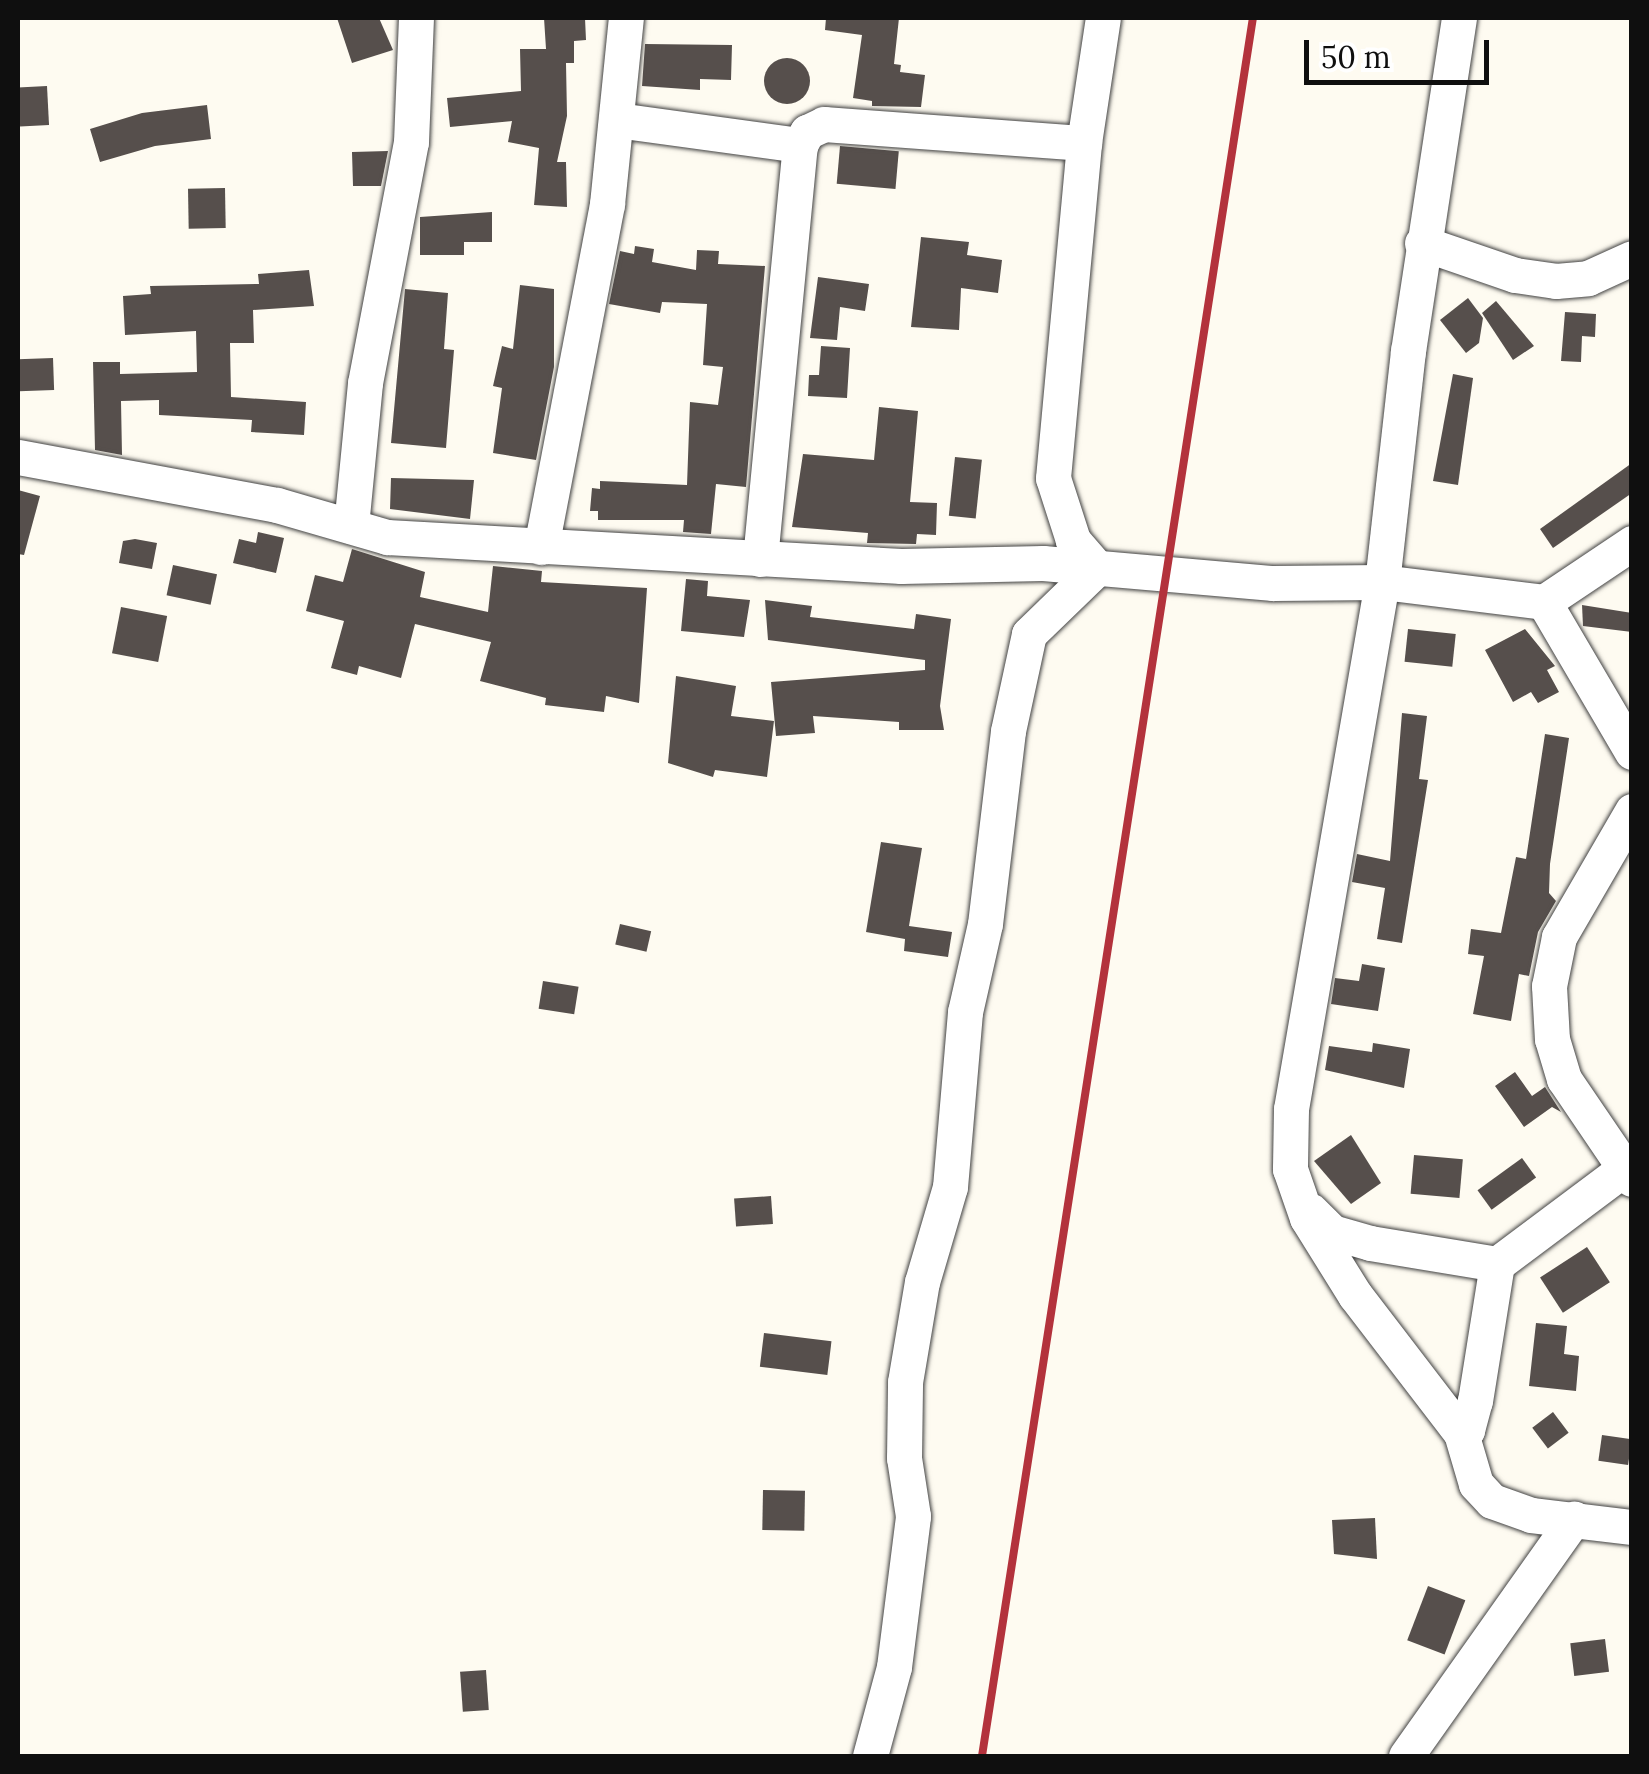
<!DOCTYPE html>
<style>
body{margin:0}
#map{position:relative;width:1649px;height:1774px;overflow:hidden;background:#fefbf1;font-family:Lora,serif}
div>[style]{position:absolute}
.building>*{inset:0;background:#564f4c;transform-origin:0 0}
.round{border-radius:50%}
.roads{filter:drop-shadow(0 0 2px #424242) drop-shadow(0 0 2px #424242)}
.minor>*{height:35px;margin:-17.5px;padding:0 17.5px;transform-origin:17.5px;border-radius:17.5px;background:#fff}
.rail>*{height:8px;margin:-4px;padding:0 4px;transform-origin:4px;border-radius:4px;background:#b3323c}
span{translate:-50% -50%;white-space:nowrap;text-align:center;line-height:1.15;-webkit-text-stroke:10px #fff;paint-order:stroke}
.frame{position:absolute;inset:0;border:20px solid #0f0f0f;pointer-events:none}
.scale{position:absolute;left:1304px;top:40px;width:185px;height:45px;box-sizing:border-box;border:5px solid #0f0f0f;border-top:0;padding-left:12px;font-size:30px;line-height:35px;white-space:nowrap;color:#0f0f0f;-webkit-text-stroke:8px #fff;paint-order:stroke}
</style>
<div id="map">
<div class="building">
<i style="clip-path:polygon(337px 18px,379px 18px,393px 50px,352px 63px)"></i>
<i style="clip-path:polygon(544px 18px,585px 18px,586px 40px,574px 41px,574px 63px,566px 63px,567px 116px,557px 162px,566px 162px,567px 207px,534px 205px,539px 148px,508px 142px,512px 121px,450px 127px,447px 98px,521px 91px,520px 49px,546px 49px)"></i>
<i style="clip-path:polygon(826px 18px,899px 18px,894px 64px,901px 65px,900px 72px,925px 75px,921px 107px,872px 106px,872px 101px,853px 98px,862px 35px,825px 30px)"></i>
<i style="clip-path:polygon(645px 44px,732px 45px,731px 80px,700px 79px,700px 90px,642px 86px)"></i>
<i class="round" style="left:764px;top:58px;width:46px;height:46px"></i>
<i style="left:47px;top:86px;width:39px;height:29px;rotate:87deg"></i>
<i style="clip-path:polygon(207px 105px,211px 139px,155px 146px,100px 162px,90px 129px,142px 113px)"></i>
<i style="left:840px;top:146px;width:59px;height:38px;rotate:5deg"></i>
<i style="clip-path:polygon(388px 151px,381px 186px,353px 186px,352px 152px)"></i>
<i style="left:225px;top:188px;width:40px;height:37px;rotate:89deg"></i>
<i style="clip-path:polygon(492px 212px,492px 242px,464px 242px,464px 255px,420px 255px,420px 217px)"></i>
<i style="clip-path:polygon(921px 237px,969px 242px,967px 255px,1002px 260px,998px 293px,961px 288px,959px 330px,911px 327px)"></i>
<i style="clip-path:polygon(635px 246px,654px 249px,652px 262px,696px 270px,697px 250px,719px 251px,718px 264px,765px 266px,746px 487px,716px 484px,711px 534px,683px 532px,684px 520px,598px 520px,598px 511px,590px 511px,592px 488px,600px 489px,600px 481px,687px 485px,690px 402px,718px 405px,723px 367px,703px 365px,707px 304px,662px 302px,660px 313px,609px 304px,620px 251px,634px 254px)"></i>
<i style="clip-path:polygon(309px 270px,314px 306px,253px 310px,254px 343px,230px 343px,231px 397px,306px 402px,304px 435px,251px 432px,252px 420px,159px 415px,159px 400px,121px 401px,122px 455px,95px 450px,93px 362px,120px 362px,120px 374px,197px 372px,196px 331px,125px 335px,123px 296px,151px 294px,150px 286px,259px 284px,258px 274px)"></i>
<i style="clip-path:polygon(818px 277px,869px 284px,865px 311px,840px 307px,837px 340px,810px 338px)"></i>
<i style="clip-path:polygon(520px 285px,554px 289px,554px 367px,536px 460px,493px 453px,502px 388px,493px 386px,502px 346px,513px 349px)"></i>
<i style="clip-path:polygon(405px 289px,448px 293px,444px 349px,454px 350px,446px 448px,391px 443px)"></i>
<i style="clip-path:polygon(1468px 298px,1483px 318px,1479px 343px,1466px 353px,1440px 320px)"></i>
<i style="clip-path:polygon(1496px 301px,1534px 346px,1513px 360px,1482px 313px)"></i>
<i style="clip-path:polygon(1565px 312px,1596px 314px,1595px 337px,1582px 336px,1581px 362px,1561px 361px)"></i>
<i style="clip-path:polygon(821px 346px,850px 348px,847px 398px,808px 396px,809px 375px,819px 375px)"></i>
<i style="left:53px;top:358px;width:32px;height:35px;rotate:88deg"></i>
<i style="clip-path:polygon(1453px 374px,1473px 378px,1458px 485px,1433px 481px)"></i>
<i style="clip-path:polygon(879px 407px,918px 411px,910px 502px,937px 503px,936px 535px,917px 534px,916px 544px,867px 543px,868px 533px,792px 527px,803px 454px,874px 460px)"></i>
<i style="left:955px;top:457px;width:27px;height:59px;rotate:6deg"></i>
<i style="clip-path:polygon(1632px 463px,1632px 493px,1553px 548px,1540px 529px)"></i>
<i style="clip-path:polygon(391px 478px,474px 480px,470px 519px,390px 509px)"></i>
<i style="clip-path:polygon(18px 490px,40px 496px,24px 555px,18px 554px)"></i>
<i style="clip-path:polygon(258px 532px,284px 538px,276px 573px,233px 563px,239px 539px,256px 543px)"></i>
<i style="clip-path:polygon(135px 539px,157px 543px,152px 569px,119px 563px,123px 541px)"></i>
<i style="clip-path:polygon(352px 549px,425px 572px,420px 597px,488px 612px,493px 566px,542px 571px,541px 582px,647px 588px,639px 703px,606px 696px,604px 712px,545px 705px,546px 698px,480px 681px,491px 642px,415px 624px,401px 678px,359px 666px,357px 675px,331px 668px,344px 621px,306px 611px,315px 575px,343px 582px)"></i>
<i style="left:173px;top:565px;width:45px;height:31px;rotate:12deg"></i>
<i style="clip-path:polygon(686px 579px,708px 581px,707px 596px,750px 600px,744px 637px,681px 631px)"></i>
<i style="clip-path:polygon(765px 600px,812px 606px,810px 617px,914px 629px,916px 614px,951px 619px,940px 706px,944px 730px,899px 730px,899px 722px,813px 716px,815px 733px,776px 736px,771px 682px,925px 670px,925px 660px,768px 640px)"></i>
<i style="clip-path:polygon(1582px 605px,1632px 613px,1632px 632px,1583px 626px)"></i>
<i style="left:121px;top:607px;width:47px;height:47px;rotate:11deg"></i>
<i style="left:1408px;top:629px;width:48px;height:33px;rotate:6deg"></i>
<i style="clip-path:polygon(1525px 629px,1555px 666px,1547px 670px,1559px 692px,1538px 703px,1531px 692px,1513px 702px,1485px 650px)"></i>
<i style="clip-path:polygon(676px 676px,736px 686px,731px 716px,774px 721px,767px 777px,715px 770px,713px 777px,668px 763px)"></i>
<i style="clip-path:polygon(1402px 713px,1427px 716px,1419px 779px,1428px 780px,1402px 943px,1377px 939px,1385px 888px,1352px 882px,1357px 854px,1390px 861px)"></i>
<i style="clip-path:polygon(1545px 734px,1569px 738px,1550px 864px,1549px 893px,1556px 901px,1538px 932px,1529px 976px,1519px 974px,1511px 1021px,1473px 1014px,1484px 956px,1468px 954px,1471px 929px,1501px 933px,1516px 857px,1526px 859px)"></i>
<i style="clip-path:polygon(881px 842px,922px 848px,909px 926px,952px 932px,948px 957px,904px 951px,905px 939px,866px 932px)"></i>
<i style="left:620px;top:924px;width:32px;height:21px;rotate:13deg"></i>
<i style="clip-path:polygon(1362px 964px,1385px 968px,1378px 1011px,1331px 1004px,1335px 978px,1359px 981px)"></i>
<i style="left:543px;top:981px;width:36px;height:28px;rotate:9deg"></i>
<i style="clip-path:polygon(1373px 1043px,1410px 1049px,1404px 1088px,1325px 1070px,1329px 1046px,1372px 1052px)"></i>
<i style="clip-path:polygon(1515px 1072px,1532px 1096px,1545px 1087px,1561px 1112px,1552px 1107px,1524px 1127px,1495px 1086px)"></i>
<i style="clip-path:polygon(1351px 1135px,1381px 1183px,1351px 1204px,1314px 1161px)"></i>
<i style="left:1414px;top:1155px;width:49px;height:39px;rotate:5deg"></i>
<i style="left:1522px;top:1158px;width:24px;height:55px;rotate:54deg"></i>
<i style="left:771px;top:1196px;width:28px;height:37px;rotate:86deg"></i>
<i style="left:1587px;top:1247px;width:42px;height:56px;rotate:57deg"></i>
<i style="clip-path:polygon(1536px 1323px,1567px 1326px,1564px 1354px,1579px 1356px,1576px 1391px,1529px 1386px)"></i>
<i style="left:764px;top:1333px;width:68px;height:34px;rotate:7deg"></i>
<i style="left:1553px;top:1412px;width:26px;height:26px;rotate:53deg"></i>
<i style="left:1602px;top:1435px;width:30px;height:26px;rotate:8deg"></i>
<i style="left:763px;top:1490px;width:42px;height:40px;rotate:1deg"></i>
<i style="clip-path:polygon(1375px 1518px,1377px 1559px,1334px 1554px,1332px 1520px)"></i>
<i style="left:1428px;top:1586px;width:40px;height:58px;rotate:21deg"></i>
<i style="left:1605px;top:1639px;width:33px;height:35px;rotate:83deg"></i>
<i style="left:486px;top:1670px;width:40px;height:26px;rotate:86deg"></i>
</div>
<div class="roads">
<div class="minor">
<i style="left:1459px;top:18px;width:337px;rotate:98.7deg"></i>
<i style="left:1408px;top:351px;width:232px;rotate:96.4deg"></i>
<i style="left:1382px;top:582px;width:535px;rotate:99.8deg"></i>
<i style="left:1291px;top:1109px;width:60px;rotate:91deg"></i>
<i style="left:1290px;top:1169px;width:52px;rotate:70.9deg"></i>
<i style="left:1307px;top:1218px;width:91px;rotate:58.1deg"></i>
<i style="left:1355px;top:1295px;width:174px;rotate:52.5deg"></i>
<i style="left:1461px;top:1433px;width:53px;rotate:73.6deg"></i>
<i style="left:1476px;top:1484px;width:23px;rotate:47deg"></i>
<i style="left:1492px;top:1501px;width:41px;rotate:19.7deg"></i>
<i style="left:1531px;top:1515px;width:102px;rotate:6.8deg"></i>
<i style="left:617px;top:120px;width:185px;rotate:7.8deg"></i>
<i style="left:1422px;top:243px;width:98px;rotate:19deg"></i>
<i style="left:1515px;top:275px;width:41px;rotate:8.3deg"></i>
<i style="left:1556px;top:281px;width:32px;rotate:-5deg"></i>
<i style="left:1588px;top:278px;width:48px;rotate:-24.4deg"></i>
<i style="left:18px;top:457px;width:263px;rotate:10.5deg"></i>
<i style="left:277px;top:505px;width:115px;rotate:16.2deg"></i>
<i style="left:387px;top:537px;width:515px;rotate:3.23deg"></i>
<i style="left:901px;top:566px;width:142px;rotate:-1.2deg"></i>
<i style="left:1043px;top:563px;width:231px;rotate:5deg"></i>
<i style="left:1273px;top:583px;width:109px;rotate:-0.5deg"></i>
<i style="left:1382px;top:582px;width:163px;rotate:7deg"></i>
<i style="left:1544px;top:602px;width:106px;rotate:-33.8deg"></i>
<i style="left:351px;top:526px;width:144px;rotate:-84.4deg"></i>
<i style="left:365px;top:383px;width:245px;rotate:-79.2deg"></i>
<i style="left:411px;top:142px;width:124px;rotate:-87.7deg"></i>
<i style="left:541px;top:547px;width:349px;rotate:-79.1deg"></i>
<i style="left:607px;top:204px;width:187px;rotate:-84.2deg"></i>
<i style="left:760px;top:559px;width:416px;rotate:-84.5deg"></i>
<i style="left:800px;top:145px;width:15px;rotate:-62deg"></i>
<i style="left:807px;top:132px;width:19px;rotate:-25deg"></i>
<i style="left:824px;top:124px;width:261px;rotate:4.2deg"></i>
<i style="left:1544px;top:602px;width:174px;rotate:59.6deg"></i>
<i style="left:1632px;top:811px;width:146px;rotate:120.1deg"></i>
<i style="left:1559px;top:937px;width:50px;rotate:101.5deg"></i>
<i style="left:1549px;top:986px;width:53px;rotate:86.8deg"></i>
<i style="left:1552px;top:1039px;width:42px;rotate:73.3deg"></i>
<i style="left:1564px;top:1079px;width:121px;rotate:55.8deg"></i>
<i style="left:1311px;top:1211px;width:30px;rotate:45deg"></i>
<i style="left:1332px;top:1232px;width:40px;rotate:16deg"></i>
<i style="left:1370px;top:1243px;width:129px;rotate:9.4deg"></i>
<i style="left:1461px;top:1433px;width:7px;rotate:-27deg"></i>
<i style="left:1467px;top:1430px;width:30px;rotate:-75deg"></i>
<i style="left:1475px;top:1401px;width:139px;rotate:-80.9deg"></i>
<i style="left:1497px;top:1264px;width:169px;rotate:-36.8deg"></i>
<i style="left:870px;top:1756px;width:92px;rotate:-74.9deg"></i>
<i style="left:894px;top:1667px;width:152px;rotate:-82.8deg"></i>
<i style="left:913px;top:1516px;width:59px;rotate:-98.8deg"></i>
<i style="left:904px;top:1458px;width:76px;rotate:-89.2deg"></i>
<i style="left:905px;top:1382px;width:101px;rotate:-80.4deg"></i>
<i style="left:922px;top:1282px;width:99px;rotate:-73.6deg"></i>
<i style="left:950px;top:1187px;width:176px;rotate:-85.1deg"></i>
<i style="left:965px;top:1012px;width:90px;rotate:-77.2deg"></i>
<i style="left:985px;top:924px;width:194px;rotate:-83.2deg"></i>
<i style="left:1008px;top:731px;width:99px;rotate:-77.8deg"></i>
<i style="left:1029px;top:634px;width:95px;rotate:-44.1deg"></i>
<i style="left:1097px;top:568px;width:37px;rotate:-131deg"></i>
<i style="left:1073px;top:540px;width:65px;rotate:-107.9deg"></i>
<i style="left:1053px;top:478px;width:336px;rotate:-84.7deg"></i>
<i style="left:1084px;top:143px;width:126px;rotate:-81.4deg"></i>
<i style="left:1406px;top:1756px;width:291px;rotate:-54.7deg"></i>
</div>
</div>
<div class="rail">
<i style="left:982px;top:1756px;width:1759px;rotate:-81.14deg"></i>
</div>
<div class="frame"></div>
<div class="scale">50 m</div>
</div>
